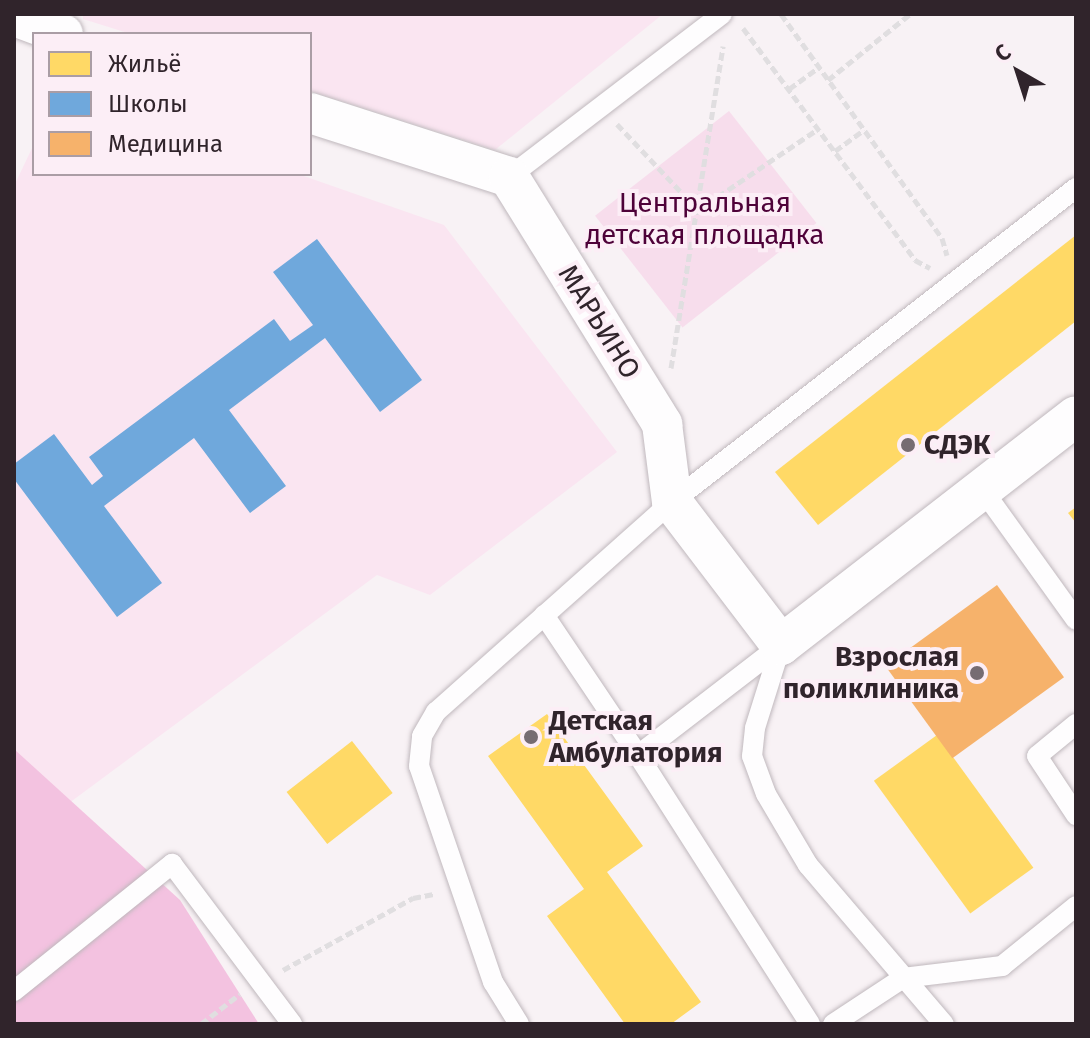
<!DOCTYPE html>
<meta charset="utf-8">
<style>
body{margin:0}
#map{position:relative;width:1090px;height:1038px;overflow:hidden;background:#f8f2f5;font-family:"Fira Sans",sans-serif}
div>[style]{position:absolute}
.built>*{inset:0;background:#fae5f1}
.green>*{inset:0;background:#f7ddec;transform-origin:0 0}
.forest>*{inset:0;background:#f3c2e0}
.homes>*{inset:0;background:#ffd966;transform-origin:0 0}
.schools>*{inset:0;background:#6fa8dc}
.health>*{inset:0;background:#f6b26b;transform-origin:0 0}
.path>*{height:5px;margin-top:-2.5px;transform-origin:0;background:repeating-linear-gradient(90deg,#e0dee0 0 8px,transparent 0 12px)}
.roads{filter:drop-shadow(0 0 2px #c0b8bd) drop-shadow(0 0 2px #c0b8bd)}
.lane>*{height:20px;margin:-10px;padding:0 10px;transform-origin:10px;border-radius:10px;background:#fefdfe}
.street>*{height:40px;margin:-20px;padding:0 20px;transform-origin:20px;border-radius:20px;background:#fefdfe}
.dots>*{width:22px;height:22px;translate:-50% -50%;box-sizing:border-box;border:4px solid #fceef6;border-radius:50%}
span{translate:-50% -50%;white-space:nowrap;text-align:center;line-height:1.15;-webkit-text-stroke:8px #fceef6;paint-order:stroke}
.park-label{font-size:28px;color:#4e0239}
.street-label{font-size:28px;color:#30242b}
.poi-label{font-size:28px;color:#30242b;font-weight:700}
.left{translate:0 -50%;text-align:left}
.right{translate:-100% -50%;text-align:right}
.frame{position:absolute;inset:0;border:16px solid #30242b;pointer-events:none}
.legend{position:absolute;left:32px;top:32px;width:280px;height:144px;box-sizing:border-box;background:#fceef6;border:2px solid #aa9da5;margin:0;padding:10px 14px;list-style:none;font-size:24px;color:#30242b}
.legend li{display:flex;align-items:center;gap:16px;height:40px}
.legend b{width:40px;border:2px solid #aa9da5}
.north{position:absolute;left:978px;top:32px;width:80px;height:80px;-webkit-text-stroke:6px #fceef6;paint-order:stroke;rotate:321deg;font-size:22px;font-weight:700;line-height:32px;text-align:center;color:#30242b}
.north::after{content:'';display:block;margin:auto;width:28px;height:36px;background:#30242b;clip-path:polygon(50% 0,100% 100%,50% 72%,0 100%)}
</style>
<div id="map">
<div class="built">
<i style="clip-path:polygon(83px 14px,663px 14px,495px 150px,310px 91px,310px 34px,131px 34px,83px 19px)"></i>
<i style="clip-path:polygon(34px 144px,34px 174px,298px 174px,444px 225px,617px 452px,430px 595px,377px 575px,61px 809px,14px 761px,14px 186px)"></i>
</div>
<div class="green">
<i style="left:729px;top:111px;width:142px;height:170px;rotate:52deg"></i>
</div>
<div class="forest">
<i style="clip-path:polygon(14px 749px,180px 900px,259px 1024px,14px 1024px)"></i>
</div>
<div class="homes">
<i style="clip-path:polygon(1076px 235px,1076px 321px,818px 525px,775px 472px)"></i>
<i style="clip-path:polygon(1076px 507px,1076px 523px,1068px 513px)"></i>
<i style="clip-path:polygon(547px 714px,643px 846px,607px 872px,701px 1002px,671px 1024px,625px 1024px,547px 916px,584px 889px,488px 756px)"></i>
<i style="left:937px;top:735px;width:164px;height:78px;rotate:54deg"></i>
<i style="left:352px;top:741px;width:66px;height:83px;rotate:52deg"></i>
</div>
<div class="schools">
<i style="clip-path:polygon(317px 239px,422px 380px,380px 412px,325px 338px,229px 410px,286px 486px,250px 513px,194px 438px,104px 506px,162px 583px,117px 617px,14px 479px,14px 464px,54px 434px,92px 485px,103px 476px,89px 457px,274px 319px,290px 341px,313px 325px,273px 272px)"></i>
</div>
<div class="health">
<i style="left:997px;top:585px;width:114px;height:138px;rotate:54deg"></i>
</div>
<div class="path">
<i style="left:781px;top:14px;width:276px;rotate:54.3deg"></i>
<i style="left:942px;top:238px;width:18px;rotate:74deg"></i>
<i style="left:743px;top:28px;width:289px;rotate:53.4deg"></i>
<i style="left:915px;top:260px;width:17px;rotate:28deg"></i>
<i style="left:828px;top:80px;width:105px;rotate:-38.8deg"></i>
<i style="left:789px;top:89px;width:37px;rotate:-36deg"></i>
<i style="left:617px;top:124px;width:118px;rotate:46.7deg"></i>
<i style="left:698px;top:210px;width:145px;rotate:-34deg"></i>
<i style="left:835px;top:151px;width:36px;rotate:-36deg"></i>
<i style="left:671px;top:368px;width:326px;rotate:-80.8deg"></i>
<i style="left:283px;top:970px;width:149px;rotate:-29deg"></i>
<i style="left:413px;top:898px;width:21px;rotate:-11deg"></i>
<i style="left:201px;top:1024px;width:49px;rotate:-37.6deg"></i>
</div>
<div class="roads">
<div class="lane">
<i style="left:509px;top:177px;width:268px;rotate:-37.4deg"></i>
<i style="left:982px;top:489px;width:161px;rotate:54.3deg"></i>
<i style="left:544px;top:615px;width:169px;rotate:56.1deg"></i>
<i style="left:781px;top:645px;width:180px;rotate:142.4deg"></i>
<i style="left:638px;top:755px;width:319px;rotate:57.4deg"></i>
<i style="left:781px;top:645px;width:87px;rotate:107.4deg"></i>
<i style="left:755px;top:728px;width:28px;rotate:96deg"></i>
<i style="left:752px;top:756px;width:40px;rotate:69.8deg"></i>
<i style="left:766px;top:794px;width:82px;rotate:59.4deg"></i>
<i style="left:808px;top:865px;width:209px;rotate:49.5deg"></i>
<i style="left:1076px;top:724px;width:50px;rotate:140.6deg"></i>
<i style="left:1037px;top:756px;width:71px;rotate:56.5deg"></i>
<i style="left:14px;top:991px;width:203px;rotate:-38.8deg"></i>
<i style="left:172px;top:864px;width:200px;rotate:53.1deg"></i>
<i style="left:519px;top:1024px;width:49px;rotate:-121.8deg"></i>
<i style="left:493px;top:982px;width:228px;rotate:-108.9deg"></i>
<i style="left:419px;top:766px;width:30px;rotate:-84deg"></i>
<i style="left:422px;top:736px;width:28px;rotate:-60deg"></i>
<i style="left:436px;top:712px;width:316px;rotate:-41.7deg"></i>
<i style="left:672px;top:502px;width:512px;rotate:-37.86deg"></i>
<i style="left:833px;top:1024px;width:84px;rotate:-33.3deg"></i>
<i style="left:903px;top:978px;width:100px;rotate:-6.9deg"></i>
<i style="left:1002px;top:966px;width:95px;rotate:-39deg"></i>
</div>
<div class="street">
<i style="left:14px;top:16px;width:52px;rotate:20.2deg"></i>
<i style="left:310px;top:113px;width:209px;rotate:17.8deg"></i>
<i style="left:509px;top:177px;width:291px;rotate:58.2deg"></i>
<i style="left:662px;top:424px;width:79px;rotate:82.7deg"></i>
<i style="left:672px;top:502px;width:180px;rotate:52.7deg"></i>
<i style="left:781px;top:645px;width:373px;rotate:-37.8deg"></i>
</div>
</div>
<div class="dots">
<i style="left:908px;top:445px;background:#766c72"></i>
<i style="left:977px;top:673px;background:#766c72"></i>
<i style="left:531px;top:737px;background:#766c72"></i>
</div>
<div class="park-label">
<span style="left:705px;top:219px">Центральная<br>детская площадка</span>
</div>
<div class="street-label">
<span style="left:599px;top:322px;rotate:58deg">МАРЬИНО</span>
</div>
<div class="poi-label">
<span class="left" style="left:924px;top:445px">СДЭК</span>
<span class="right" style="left:959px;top:673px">Взрослая<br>поликлиника</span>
<span class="left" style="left:549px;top:737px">Детская<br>Амбулатория</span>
</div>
<div class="frame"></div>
<ul class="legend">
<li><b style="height:22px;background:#ffd966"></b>Жильё</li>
<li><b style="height:22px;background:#6fa8dc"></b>Школы</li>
<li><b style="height:22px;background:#f6b26b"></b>Медицина</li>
</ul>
<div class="north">С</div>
</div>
